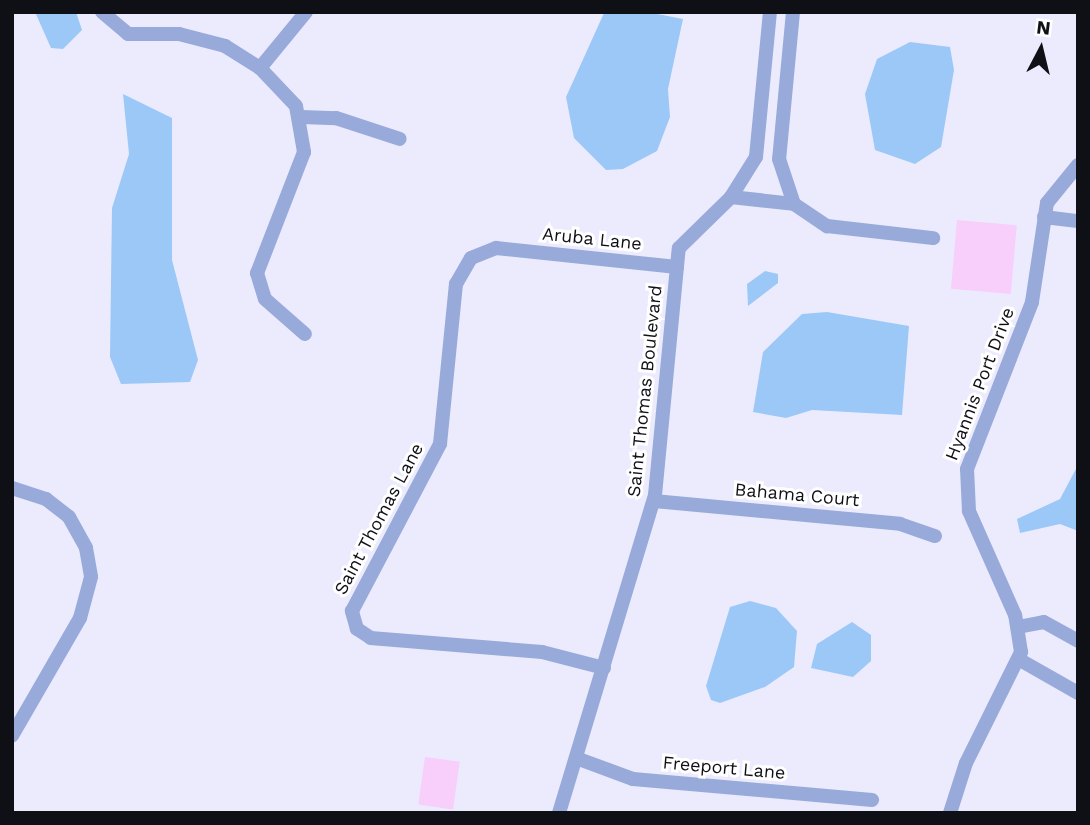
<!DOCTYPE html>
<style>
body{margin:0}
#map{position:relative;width:1090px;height:825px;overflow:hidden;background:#ebebfd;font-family:"Work Sans",sans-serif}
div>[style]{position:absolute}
.green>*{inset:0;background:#f8cefb;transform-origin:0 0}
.water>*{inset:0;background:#9cc8f7}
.minor>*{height:14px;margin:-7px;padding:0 7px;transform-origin:7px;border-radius:7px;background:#98aada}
span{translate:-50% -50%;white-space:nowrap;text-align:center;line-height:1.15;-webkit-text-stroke:6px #fff;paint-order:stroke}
.street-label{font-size:18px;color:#0f0f16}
.frame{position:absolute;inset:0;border:14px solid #0f0f16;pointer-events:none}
.north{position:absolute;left:1006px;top:14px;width:70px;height:70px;-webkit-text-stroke:5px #fff;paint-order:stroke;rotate:7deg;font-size:19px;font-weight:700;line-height:28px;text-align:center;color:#0f0f16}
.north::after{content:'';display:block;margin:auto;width:24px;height:32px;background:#0f0f16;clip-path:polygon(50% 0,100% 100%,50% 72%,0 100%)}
</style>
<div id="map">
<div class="green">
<i style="left:957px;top:220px;width:60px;height:69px;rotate:5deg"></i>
<i style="left:425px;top:757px;width:35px;height:48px;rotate:8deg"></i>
</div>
<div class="water">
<i style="clip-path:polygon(35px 12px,76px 12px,82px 30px,63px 49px,51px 48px)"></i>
<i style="clip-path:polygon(647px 12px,683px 19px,668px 89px,670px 117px,657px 151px,623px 169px,606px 170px,574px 138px,566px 97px,604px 13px)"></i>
<i style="clip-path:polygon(910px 42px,950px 47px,954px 70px,941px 147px,915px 164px,875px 150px,865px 94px,877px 59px)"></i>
<i style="clip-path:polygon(123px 94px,172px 118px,172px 260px,198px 360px,190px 382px,121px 384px,110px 357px,112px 208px,129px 154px)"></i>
<i style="clip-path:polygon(765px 271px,778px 274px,778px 283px,748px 306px,747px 284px)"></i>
<i style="clip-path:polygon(827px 312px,909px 326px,902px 415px,812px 410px,786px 418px,753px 412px,763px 352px,802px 314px)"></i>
<i style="clip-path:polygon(1078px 465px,1078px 531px,1060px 524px,1020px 533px,1017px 519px,1060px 499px)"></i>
<i style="clip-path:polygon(750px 601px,776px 608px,797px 631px,794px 667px,765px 687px,720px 703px,711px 700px,706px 686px,730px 607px)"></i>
<i style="clip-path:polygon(852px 622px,871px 635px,871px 661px,853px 677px,811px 668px,817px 644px)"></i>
</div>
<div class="minor">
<i style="left:102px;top:12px;width:34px;rotate:40deg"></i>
<i style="left:128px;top:34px;width:51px"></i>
<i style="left:179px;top:34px;width:48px;rotate:14.6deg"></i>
<i style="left:225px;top:46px;width:41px;rotate:32.2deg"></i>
<i style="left:260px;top:68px;width:52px;rotate:46.5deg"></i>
<i style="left:296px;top:106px;width:47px;rotate:80.1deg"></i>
<i style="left:304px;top:152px;width:130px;rotate:111.2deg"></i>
<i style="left:257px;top:273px;width:27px;rotate:73deg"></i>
<i style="left:265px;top:299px;width:53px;rotate:41.2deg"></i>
<i style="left:793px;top:12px;width:148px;rotate:95.4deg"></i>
<i style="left:779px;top:159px;width:47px;rotate:71.6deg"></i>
<i style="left:794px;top:204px;width:40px;rotate:34deg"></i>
<i style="left:827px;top:226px;width:107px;rotate:6.5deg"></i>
<i style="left:260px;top:68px;width:72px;rotate:-50.6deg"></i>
<i style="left:302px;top:117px;width:34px;rotate:2deg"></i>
<i style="left:336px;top:118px;width:67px;rotate:18.2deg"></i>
<i style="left:731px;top:197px;width:63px;rotate:6.3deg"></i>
<i style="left:1044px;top:217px;width:34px;rotate:7deg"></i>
<i style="left:12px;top:488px;width:36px;rotate:18deg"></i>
<i style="left:46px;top:499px;width:29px;rotate:38deg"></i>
<i style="left:69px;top:517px;width:35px;rotate:61deg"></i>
<i style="left:86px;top:548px;width:29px;rotate:80deg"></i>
<i style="left:91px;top:577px;width:42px;rotate:105deg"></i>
<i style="left:80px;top:618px;width:136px;rotate:120deg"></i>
<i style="left:654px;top:501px;width:247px;rotate:5.3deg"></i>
<i style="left:900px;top:524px;width:37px;rotate:19deg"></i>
<i style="left:1018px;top:627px;width:26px;rotate:-11deg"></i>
<i style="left:1044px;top:622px;width:39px;rotate:29deg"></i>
<i style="left:1020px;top:660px;width:67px;rotate:29.6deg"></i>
<i style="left:604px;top:668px;width:64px;rotate:-165.5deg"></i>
<i style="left:542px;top:652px;width:172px;rotate:-175.3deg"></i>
<i style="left:371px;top:638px;width:17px;rotate:-147deg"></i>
<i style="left:357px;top:629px;width:19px;rotate:-106deg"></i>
<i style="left:352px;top:611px;width:189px;rotate:-62.2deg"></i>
<i style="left:440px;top:444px;width:161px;rotate:-84.3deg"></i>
<i style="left:456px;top:284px;width:30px;rotate:-60deg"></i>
<i style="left:471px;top:258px;width:27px;rotate:-22deg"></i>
<i style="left:496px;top:248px;width:182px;rotate:6deg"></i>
<i style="left:576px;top:758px;width:61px;rotate:20.2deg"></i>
<i style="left:633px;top:779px;width:240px;rotate:5deg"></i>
<i style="left:559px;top:813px;width:332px;rotate:-73.2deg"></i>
<i style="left:655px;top:495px;width:248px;rotate:-84.5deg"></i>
<i style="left:679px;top:248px;width:73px;rotate:-44.4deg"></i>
<i style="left:731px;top:197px;width:47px;rotate:-58deg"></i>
<i style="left:756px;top:157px;width:146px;rotate:-84.5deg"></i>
<i style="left:950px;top:813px;width:52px;rotate:-72.3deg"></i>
<i style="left:966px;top:763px;width:124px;rotate:-63.6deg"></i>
<i style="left:1021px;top:652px;width:37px;rotate:-99deg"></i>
<i style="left:1015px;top:615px;width:114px;rotate:-113.9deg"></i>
<i style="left:969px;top:511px;width:42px;rotate:-92.7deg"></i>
<i style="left:967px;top:469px;width:179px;rotate:-68.7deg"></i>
<i style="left:1032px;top:302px;width:100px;rotate:-81.4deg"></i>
<i style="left:1047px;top:203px;width:49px;rotate:-50.8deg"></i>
</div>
<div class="street-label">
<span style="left:592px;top:239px;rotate:6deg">Aruba Lane</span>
<span style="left:980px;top:384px;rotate:-69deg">Hyannis Port Drive</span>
<span style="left:645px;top:391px;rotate:-84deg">Saint Thomas Boulevard</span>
<span style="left:797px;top:495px;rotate:5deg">Bahama Court</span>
<span style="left:379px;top:519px;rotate:-62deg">Saint Thomas Lane</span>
<span style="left:724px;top:768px;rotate:5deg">Freeport Lane</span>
</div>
<div class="frame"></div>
<div class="north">N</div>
</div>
